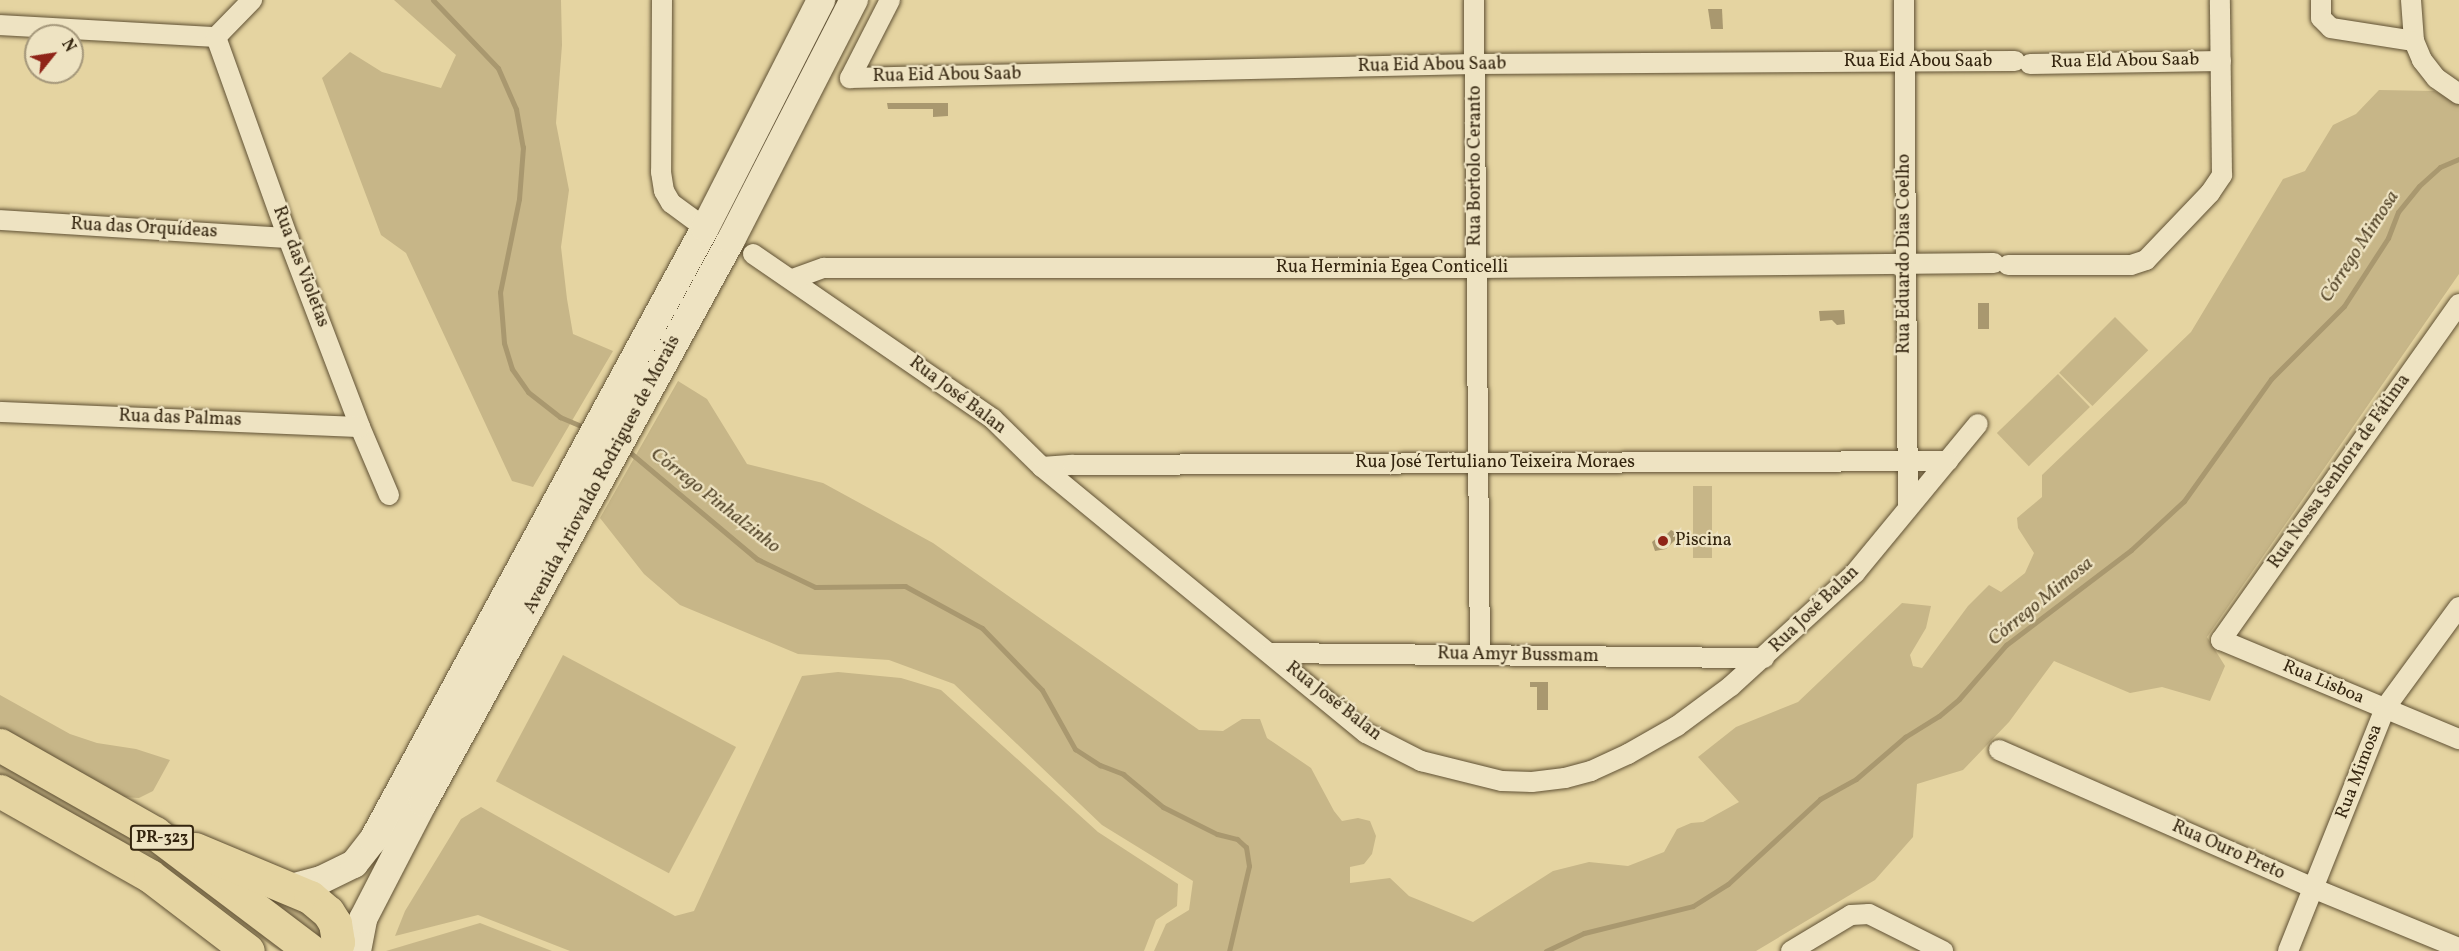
<!DOCTYPE html>
<meta charset="utf-8">
<style>
body{margin:0}
#map{position:relative;width:2459px;height:951px;overflow:hidden;background:#e5d4a1;font-family:Vollkorn,serif}
div>[style]{position:absolute}
.green>*{inset:0;background:#c7b688;transform-origin:0 0}
.water>*{inset:0;background:#a9986f;transform-origin:0 0}
.stream>*{height:5px;margin:-2.5px;padding:0 2.5px;transform-origin:2.5px;border-radius:2.5px;background:#a9986f}
.roads{filter:drop-shadow(0 0 2px #605134) drop-shadow(0 0 2px #605134)}
.street>*{height:20px;margin:-10px;padding:0 10px;transform-origin:10px;border-radius:10px;background:#eee3c2}
.secondary>*{height:28px;margin:-14px;padding:0 14px;transform-origin:14px;border-radius:14px;background:#eee3c2}
.highway>*{height:33px;margin:-16.5px;padding:0 16.5px;transform-origin:16.5px;border-radius:16.5px;background:#e5d4a1}
.dots>*{width:16px;height:16px;translate:-50% -50%;box-sizing:border-box;border:3px solid #eee3c2;border-radius:50%}
span{translate:-50% -50%;white-space:nowrap;text-align:center;line-height:1.15;-webkit-text-stroke:4.5px #eee3c2;paint-order:stroke}
.shield-label span{padding:2px 4px;background:#eee3c2;border:2px solid;border-radius:4px;-webkit-text-stroke-width:0}
.shield-label{font-size:16px;color:#34250f;font-weight:700}
.street-label{font-size:18px;color:#34250f}
.poi-label{font-size:18px;color:#34250f}
.left{translate:0 -50%;text-align:left}
.water-label{font-size:20px;color:#57482c;font-style:italic}
.north{position:absolute;left:24px;top:24px;width:60px;height:60px;box-sizing:border-box;background:#eee3c2;border:2px solid #a4977a;border-radius:50%;rotate:60deg;font-size:16px;font-weight:700;line-height:24px;text-align:center;color:#34250f}
.north::after{content:'';display:block;margin:auto;width:21px;height:27px;background:#8f2418;clip-path:polygon(50% 0,100% 100%,50% 72%,0 100%)}
</style>
<div id="map">
<div class="green">
<i style="clip-path:polygon(394px 0,561px 0,562px 45px,556px 123px,569px 190px,561px 247px,567px 299px,573px 334px,613px 351px,533px 487px,512px 481px,406px 253px,381px 235px,322px 78px,350px 52px,382px 72px,441px 88px,456px 55px)"></i>
<i style="clip-path:polygon(2379px 90px,2434px 91px,2459px 102px,2459px 274px,2207px 637px,2225px 666px,2210px 701px,2162px 687px,2130px 693px,2054px 661px,2009px 722px,1963px 770px,1917px 784px,1913px 837px,1875px 880px,1756px 951px,1154px 951px,1166px 924px,1189px 910px,1193px 881px,1102px 825px,954px 684px,889px 660px,798px 654px,680px 605px,644px 574px,600px 518px,678px 381px,707px 399px,747px 464px,823px 483px,933px 543px,1199px 730px,1223px 731px,1242px 719px,1260px 719px,1267px 738px,1311px 768px,1334px 811px,1342px 821px,1358px 818px,1370px 821px,1376px 836px,1372px 854px,1364px 864px,1350px 867px,1350px 883px,1390px 878px,1409px 896px,1473px 922px,1553px 871px,1589px 862px,1628px 866px,1664px 852px,1677px 829px,1691px 823px,1703px 822px,1739px 802px,1698px 757px,1736px 727px,1798px 702px,1902px 603px,1931px 606px,1926px 628px,1910px 655px,1913px 666px,1922px 668px,1968px 606px,1989px 585px,2001px 592px,2025px 573px,2034px 553px,2018px 528px,2017px 518px,2042px 497px,2042px 475px,2191px 332px,2283px 179px,2305px 171px,2333px 125px,2356px 114px)"></i>
<i style="left:2115px;top:317px;width:47px;height:79px;rotate:45deg"></i>
<i style="left:2058px;top:374px;width:46px;height:85px;rotate:46deg"></i>
<i style="left:1693px;top:486px;width:19px;height:72px"></i>
<i style="left:563px;top:655px;width:196px;height:143px;rotate:28deg"></i>
<i style="clip-path:polygon(838px 672px,901px 678px,941px 690px,1098px 832px,1178px 884px,1177px 906px,1156px 920px,1144px 951px,570px 951px,478px 915px,395px 936px,405px 911px,461px 819px,481px 807px,675px 916px,694px 911px,802px 676px)"></i>
<i style="clip-path:polygon(0 695px,70px 734px,97px 743px,136px 749px,170px 760px,153px 791px,139px 798px,123px 797px,0 731px)"></i>
<i style="clip-path:polygon(0 757px,115px 821px,297px 951px,281px 951px,272px 946px,153px 857px,0 778px)"></i>
<i style="clip-path:polygon(213px 869px,314px 914px,327px 944px)"></i>
<i style="clip-path:polygon(480px 923px,552px 951px,386px 951px)"></i>
</div>
<div class="water">
<i style="clip-path:polygon(1708px 9px,1722px 9px,1723px 29px,1711px 29px)"></i>
<i style="clip-path:polygon(887px 103px,948px 103px,948px 116px,933px 117px,933px 109px,888px 109px)"></i>
<i style="left:1978px;top:303px;width:11px;height:26px"></i>
<i style="clip-path:polygon(1844px 310px,1845px 324px,1837px 325px,1832px 320px,1820px 321px,1819px 311px)"></i>
<i style="clip-path:polygon(1671px 530px,1680px 535px,1666px 549px,1655px 551px,1652px 542px,1657px 538px,1662px 539px)"></i>
<i style="clip-path:polygon(1530px 682px,1548px 682px,1548px 710px,1537px 710px,1537px 687px,1530px 687px)"></i>
</div>
<div class="stream">
<i style="left:433px;top:0;width:94px;rotate:46.3deg"></i>
<i style="left:498px;top:68px;width:45px;rotate:66.3deg"></i>
<i style="left:516px;top:109px;width:39px;rotate:80deg"></i>
<i style="left:523px;top:147px;width:52px;rotate:94.4deg"></i>
<i style="left:519px;top:199px;width:95px;rotate:101.5deg"></i>
<i style="left:500px;top:292px;width:51px;rotate:85.5deg"></i>
<i style="left:504px;top:343px;width:27px;rotate:73deg"></i>
<i style="left:512px;top:369px;width:28px;rotate:55deg"></i>
<i style="left:528px;top:392px;width:41px;rotate:38deg"></i>
<i style="left:560px;top:417px;width:30px;rotate:23deg"></i>
<i style="left:627px;top:450px;width:170px;rotate:40deg"></i>
<i style="left:757px;top:559px;width:64px;rotate:25.8deg"></i>
<i style="left:815px;top:587px;width:90px;rotate:-0.6deg"></i>
<i style="left:905px;top:586px;width:88px;rotate:28.6deg"></i>
<i style="left:982px;top:628px;width:86px;rotate:45.9deg"></i>
<i style="left:1042px;top:690px;width:68px;rotate:60.8deg"></i>
<i style="left:1075px;top:749px;width:30px;rotate:33deg"></i>
<i style="left:1100px;top:765px;width:25px;rotate:21deg"></i>
<i style="left:1123px;top:774px;width:52px;rotate:39.5deg"></i>
<i style="left:1163px;top:807px;width:60px;rotate:26.6deg"></i>
<i style="left:1217px;top:834px;width:21px;rotate:14deg"></i>
<i style="left:1237px;top:839px;width:12px;rotate:42deg"></i>
<i style="left:1246px;top:847px;width:19px;rotate:81deg"></i>
<i style="left:1249px;top:866px;width:87px;rotate:103.2deg"></i>
<i style="left:1546px;top:951px;width:42px;rotate:-25.3deg"></i>
<i style="left:1584px;top:933px;width:112px;rotate:-13.9deg"></i>
<i style="left:1693px;top:906px;width:41px;rotate:-32.2deg"></i>
<i style="left:1728px;top:884px;width:125px;rotate:-42.7deg"></i>
<i style="left:1820px;top:799px;width:41px;rotate:-29.1deg"></i>
<i style="left:1856px;top:779px;width:65px;rotate:-40.6deg"></i>
<i style="left:1905px;top:737px;width:40px;rotate:-32deg"></i>
<i style="left:1939px;top:716px;width:26px;rotate:-40deg"></i>
<i style="left:1959px;top:699px;width:72px;rotate:-49deg"></i>
<i style="left:2006px;top:645px;width:157px;rotate:-37.2deg"></i>
<i style="left:2131px;top:550px;width:72px;rotate:-42.8deg"></i>
<i style="left:2184px;top:501px;width:150px;rotate:-54.5deg"></i>
<i style="left:2271px;top:379px;width:103px;rotate:-45deg"></i>
<i style="left:2344px;top:306px;width:81px;rotate:-57.1deg"></i>
<i style="left:2388px;top:238px;width:28px;rotate:-69deg"></i>
<i style="left:2398px;top:212px;width:33px;rotate:-51deg"></i>
<i style="left:2419px;top:186px;width:28px;rotate:-42deg"></i>
<i style="left:2440px;top:167px;width:21px;rotate:-23deg"></i>
</div>
<div class="roads">
<div class="street">
<i style="left:662px;top:0;width:172px;rotate:90.3deg"></i>
<i style="left:661px;top:172px;width:19px;rotate:81deg"></i>
<i style="left:664px;top:191px;width:14px;rotate:60deg"></i>
<i style="left:671px;top:203px;width:42px;rotate:36.3deg"></i>
<i style="left:890px;top:0;width:88px;rotate:117.1deg"></i>
<i style="left:850px;top:78px;width:625px;rotate:-1.28deg"></i>
<i style="left:1475px;top:64px;width:540px;rotate:-0.32deg"></i>
<i style="left:1474px;top:0;width:655px;rotate:89.48deg"></i>
<i style="left:1904px;top:0;width:508px;rotate:89.55deg"></i>
<i style="left:2321px;top:0;width:18px;rotate:90deg"></i>
<i style="left:2321px;top:18px;width:14px;rotate:45deg"></i>
<i style="left:2331px;top:28px;width:84px;rotate:8.9deg"></i>
<i style="left:2411px;top:0;width:41px;rotate:85.8deg"></i>
<i style="left:2414px;top:41px;width:21px;rotate:67deg"></i>
<i style="left:2422px;top:60px;width:23px;rotate:52deg"></i>
<i style="left:2436px;top:78px;width:28px;rotate:35deg"></i>
<i style="left:0;top:25px;width:216px;rotate:3.2deg"></i>
<i style="left:216px;top:37px;width:214px;rotate:70.3deg"></i>
<i style="left:288px;top:238px;width:202px;rotate:69.1deg"></i>
<i style="left:360px;top:427px;width:74px;rotate:66.9deg"></i>
<i style="left:216px;top:37px;width:52px;rotate:-45.8deg"></i>
<i style="left:2030px;top:64px;width:191px;rotate:-0.9deg"></i>
<i style="left:0;top:220px;width:289px;rotate:3.6deg"></i>
<i style="left:753px;top:254px;width:291px;rotate:34.5deg"></i>
<i style="left:993px;top:419px;width:69px;rotate:44.4deg"></i>
<i style="left:1042px;top:467px;width:419px;rotate:39.4deg"></i>
<i style="left:1366px;top:733px;width:62px;rotate:27deg"></i>
<i style="left:1421px;top:761px;width:83px;rotate:13.9deg"></i>
<i style="left:1502px;top:781px;width:30px;rotate:2deg"></i>
<i style="left:1532px;top:782px;width:33px;rotate:-7deg"></i>
<i style="left:1565px;top:778px;width:27px;rotate:-15deg"></i>
<i style="left:1591px;top:771px;width:41px;rotate:-24.7deg"></i>
<i style="left:1628px;top:754px;width:56px;rotate:-29.7deg"></i>
<i style="left:1677px;top:726px;width:67px;rotate:-36.5deg"></i>
<i style="left:1731px;top:686px;width:168px;rotate:-42.3deg"></i>
<i style="left:1855px;top:573px;width:193px;rotate:-50.5deg"></i>
<i style="left:2008px;top:265px;width:123px"></i>
<i style="left:2131px;top:265px;width:16px;rotate:-18deg"></i>
<i style="left:2146px;top:260px;width:93px;rotate:-46.3deg"></i>
<i style="left:2210px;top:193px;width:22px;rotate:-56deg"></i>
<i style="left:2222px;top:175px;width:175px;rotate:-90.7deg"></i>
<i style="left:793px;top:279px;width:33px;rotate:-20deg"></i>
<i style="left:824px;top:268px;width:653px"></i>
<i style="left:1477px;top:268px;width:517px;rotate:-0.55deg"></i>
<i style="left:2459px;top:304px;width:412px;rotate:125.3deg"></i>
<i style="left:2221px;top:640px;width:258px;rotate:22.6deg"></i>
<i style="left:0;top:412px;width:360px;rotate:2.4deg"></i>
<i style="left:1042px;top:467px;width:31px;rotate:-4deg"></i>
<i style="left:1073px;top:465px;width:875px;rotate:-0.26deg"></i>
<i style="left:1271px;top:653px;width:493px;rotate:0.6deg"></i>
<i style="left:1999px;top:750px;width:345px;rotate:23.7deg"></i>
<i style="left:2315px;top:889px;width:156px;rotate:22.3deg"></i>
<i style="left:1791px;top:951px;width:70px;rotate:-31deg"></i>
<i style="left:1851px;top:915px;width:18px;rotate:-3deg"></i>
<i style="left:1869px;top:914px;width:83px;rotate:26.6deg"></i>
<i style="left:2288px;top:951px;width:262px;rotate:-68.2deg"></i>
<i style="left:2385px;top:708px;width:125px;rotate:-53.8deg"></i>
</div>
<div class="secondary">
<i style="left:291px;top:888px;width:31px;rotate:-15deg"></i>
<i style="left:321px;top:880px;width:37px;rotate:-26deg"></i>
<i style="left:354px;top:864px;width:31px;rotate:-52deg"></i>
<i style="left:373px;top:840px;width:696px;rotate:-61.52deg"></i>
<i style="left:705px;top:228px;width:256px;rotate:-63deg"></i>
<i style="left:357px;top:951px;width:33px;rotate:-79deg"></i>
<i style="left:363px;top:919px;width:131px;rotate:-62.7deg"></i>
<i style="left:423px;top:803px;width:642px;rotate:-61.32deg"></i>
<i style="left:731px;top:240px;width:270px;rotate:-62.9deg"></i>
</div>
<div class="highway">
<i style="left:0;top:745px;width:178px;rotate:29.6deg"></i>
<i style="left:155px;top:833px;width:196px;rotate:37.1deg"></i>
<i style="left:0;top:791px;width:172px;rotate:29.5deg"></i>
<i style="left:150px;top:876px;width:123px;rotate:37.4deg"></i>
<i style="left:195px;top:849px;width:125px;rotate:22.7deg"></i>
<i style="left:310px;top:897px;width:23px;rotate:40deg"></i>
<i style="left:328px;top:912px;width:13px;rotate:58deg"></i>
<i style="left:335px;top:923px;width:19px;rotate:81deg"></i>
<i style="left:338px;top:942px;width:9px;rotate:108deg"></i>
</div>
</div>
<div class="dots">
<i style="left:1663px;top:541px;background:#8f2418"></i>
</div>
<div class="shield-label">
<span style="left:162px;top:838px">PR-323</span>
</div>
<div class="street-label">
<span style="left:1918px;top:62px">Rua Eid Abou Saab</span>
<span style="left:2125px;top:62px;rotate:-1deg">Rua Eld Abou Saab</span>
<span style="left:1432px;top:66px;rotate:-1deg">Rua Eid Abou Saab</span>
<span style="left:947px;top:76px;rotate:-1deg">Rua Eid Abou Saab</span>
<span style="left:1476px;top:166px;rotate:-90deg">Rua Bortolo Ceranto</span>
<span style="left:144px;top:229px;rotate:3deg">Rua das Orquídeas</span>
<span style="left:1905px;top:254px;rotate:-90deg">Rua Eduardo Dias Coelho</span>
<span style="left:300px;top:267px;rotate:69deg">Rua das Violetas</span>
<span style="left:1392px;top:268px">Rua Herminia Egea Conticelli</span>
<span style="left:957px;top:396px;rotate:37deg">Rua José Balan</span>
<span style="left:180px;top:419px;rotate:2deg">Rua das Palmas</span>
<span style="left:1495px;top:463px">Rua José Tertuliano Teixeira Moraes</span>
<span style="left:2340px;top:472px;rotate:-55deg">Rua Nossa Senhora de Fátima</span>
<span style="left:603px;top:475px;rotate:-62deg">Avenida Ariovaldo Rodrigues de Morais</span>
<span style="left:1815px;top:610px;rotate:-44deg">Rua José Balan</span>
<span style="left:1518px;top:656px;rotate:1deg">Rua Amyr Bussmam</span>
<span style="left:2323px;top:683px;rotate:23deg">Rua Lisboa</span>
<span style="left:1333px;top:702px;rotate:38deg">Rua José Balan</span>
<span style="left:2360px;top:772px;rotate:-69deg">Rua Mimosa</span>
<span style="left:2228px;top:851px;rotate:24deg">Rua Ouro Preto</span>
</div>
<div class="poi-label">
<span class="left" style="left:1675px;top:541px">Piscina</span>
</div>
<div class="water-label">
<span style="left:2360px;top:247px;rotate:-57deg">Córrego Mimosa</span>
<span style="left:715px;top:501px;rotate:38deg">Córrego Pinhalzinho</span>
<span style="left:2041px;top:602px;rotate:-39deg">Córrego Mimosa</span>
</div>
<div class="north">N</div>
</div>
